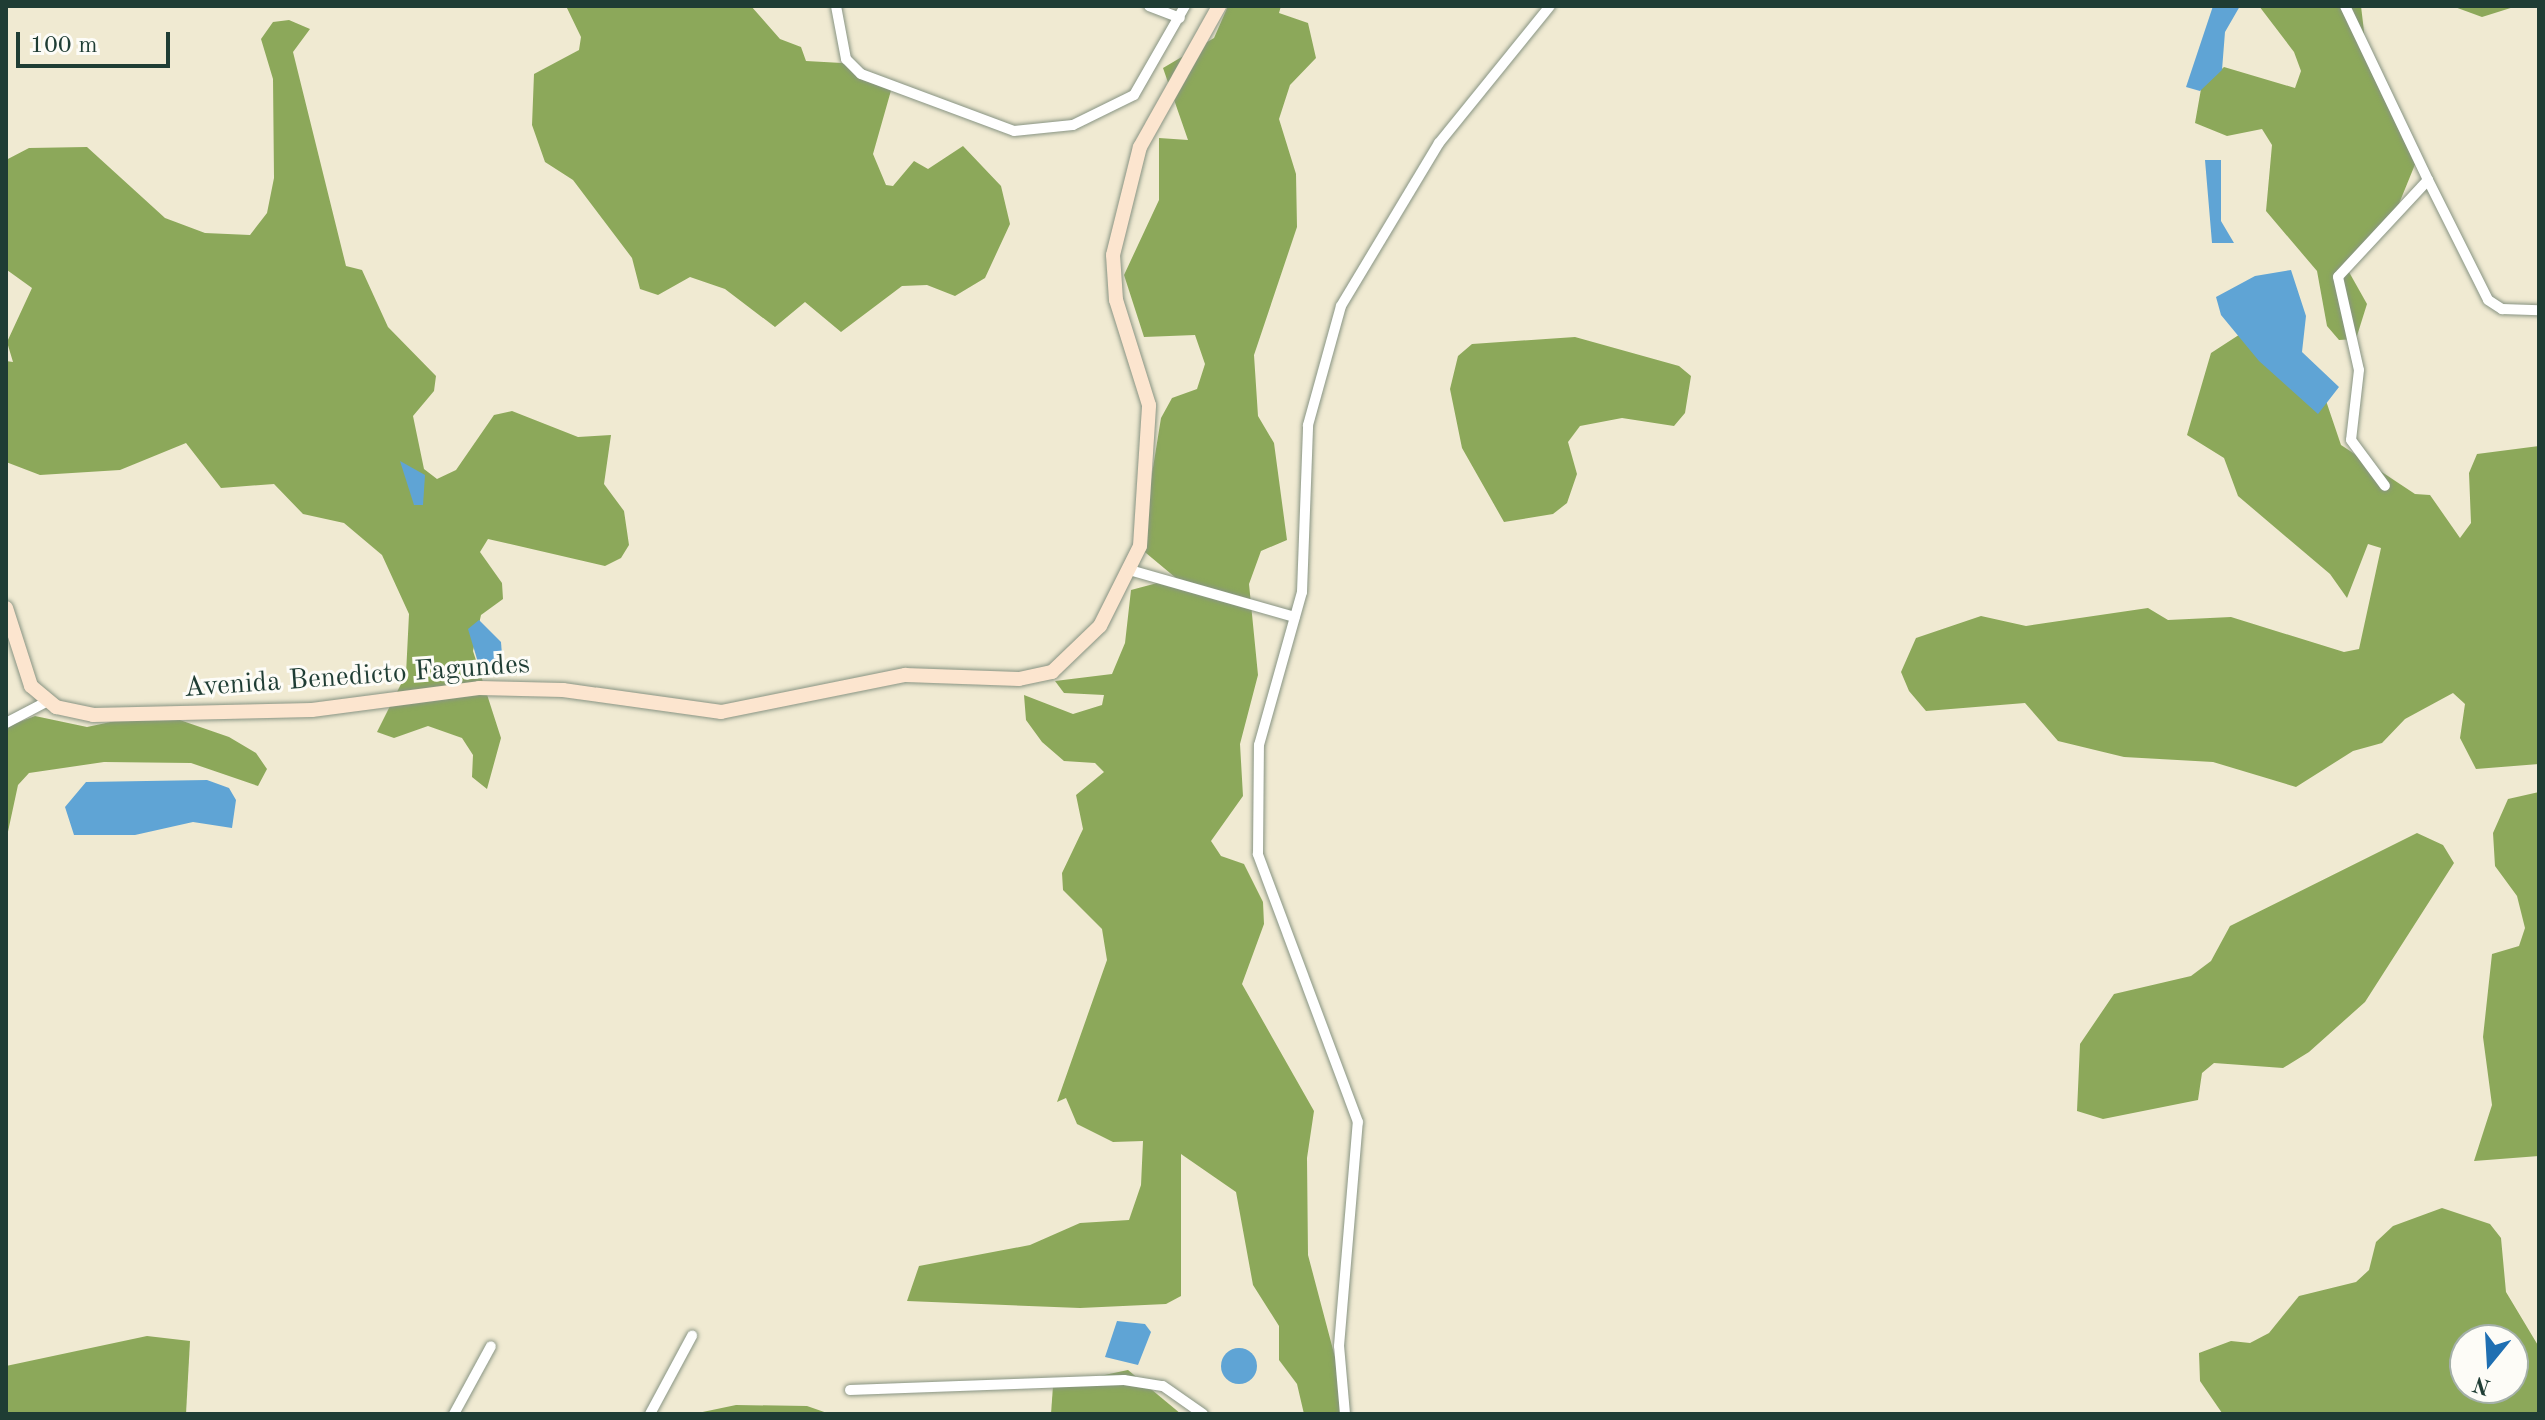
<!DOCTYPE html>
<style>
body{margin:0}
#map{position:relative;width:2545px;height:1420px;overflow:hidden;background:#f0ead2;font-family:"Old Standard TT",serif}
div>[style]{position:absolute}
.forest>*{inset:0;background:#8ca85a}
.water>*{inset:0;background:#5fa4d5}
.round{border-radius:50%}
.roads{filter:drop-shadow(0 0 2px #889483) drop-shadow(0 0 2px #889483)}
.street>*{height:10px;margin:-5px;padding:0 5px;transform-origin:5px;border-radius:5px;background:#fff}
.secondary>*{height:14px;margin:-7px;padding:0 7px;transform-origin:7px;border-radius:7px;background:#fce5cf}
span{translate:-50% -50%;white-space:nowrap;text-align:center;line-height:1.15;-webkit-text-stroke:6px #fdfcf7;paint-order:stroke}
.street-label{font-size:28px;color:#1f3d34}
.frame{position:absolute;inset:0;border:8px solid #1f3d34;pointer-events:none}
.north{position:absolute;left:2449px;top:1324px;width:80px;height:80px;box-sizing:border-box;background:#fdfcf7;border:2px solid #a4b0a9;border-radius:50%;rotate:198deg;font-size:22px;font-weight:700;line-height:32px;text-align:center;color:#1f3d34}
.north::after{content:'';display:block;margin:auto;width:28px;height:36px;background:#1f6fb2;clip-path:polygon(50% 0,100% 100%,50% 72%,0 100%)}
.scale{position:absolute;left:16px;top:32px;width:154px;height:36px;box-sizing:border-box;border:4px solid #1f3d34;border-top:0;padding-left:10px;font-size:24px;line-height:28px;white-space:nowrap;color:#1f3d34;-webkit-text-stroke:6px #fdfcf7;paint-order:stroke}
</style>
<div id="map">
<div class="forest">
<i style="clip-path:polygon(566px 6px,751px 6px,780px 39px,801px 47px,806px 61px,842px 63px,892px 87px,873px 154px,886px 185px,893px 186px,914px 161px,928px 169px,963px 146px,1001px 186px,1010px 224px,985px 278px,955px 296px,927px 285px,902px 286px,841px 332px,805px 302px,775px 327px,725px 289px,690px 277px,658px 295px,640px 289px,632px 258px,573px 180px,545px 162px,532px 125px,534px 74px,579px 50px,581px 37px)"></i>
<i style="clip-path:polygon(1228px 6px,1281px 6px,1279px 13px,1308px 23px,1316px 58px,1290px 85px,1279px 119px,1296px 174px,1297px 227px,1254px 355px,1258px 416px,1274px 443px,1287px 540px,1261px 551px,1249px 584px,1258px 675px,1240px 744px,1243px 796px,1211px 841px,1221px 856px,1244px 864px,1263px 902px,1264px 924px,1242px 984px,1314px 1111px,1307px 1158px,1308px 1255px,1350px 1414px,1304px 1414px,1297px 1384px,1279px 1360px,1279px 1326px,1253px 1285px,1236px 1192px,1181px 1154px,1181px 1296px,1166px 1304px,1080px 1308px,907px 1301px,919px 1266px,1030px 1245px,1080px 1223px,1129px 1220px,1141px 1185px,1143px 1141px,1113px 1142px,1077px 1124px,1066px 1098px,1057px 1102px,1107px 960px,1102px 929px,1063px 890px,1062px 873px,1083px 829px,1076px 795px,1104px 772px,1095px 763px,1064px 761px,1042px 742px,1026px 720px,1024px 695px,1073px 714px,1102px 705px,1104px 695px,1064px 693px,1055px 681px,1112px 674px,1125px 643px,1131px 590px,1176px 578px,1140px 548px,1161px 418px,1172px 398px,1197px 389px,1205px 364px,1195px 335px,1144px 337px,1124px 275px,1159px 200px,1159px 138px,1188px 140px,1163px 68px,1214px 38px)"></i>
<i style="clip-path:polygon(2259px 6px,2361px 6px,2367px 57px,2416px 162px,2394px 216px,2349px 272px,2367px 304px,2356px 339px,2339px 340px,2327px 326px,2317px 271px,2266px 211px,2272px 145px,2262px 129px,2227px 136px,2195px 123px,2201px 89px,2224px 67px,2295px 88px,2301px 71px,2294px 52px)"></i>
<i style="clip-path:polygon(2452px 6px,2517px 6px,2482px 17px)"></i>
<i style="clip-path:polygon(289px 20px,310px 29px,293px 52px,346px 266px,362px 270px,388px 327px,436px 376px,434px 391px,413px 416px,424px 469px,437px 479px,456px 470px,494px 415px,512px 411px,578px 437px,611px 435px,604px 484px,624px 511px,629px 545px,621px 558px,605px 566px,488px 539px,480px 552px,502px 583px,503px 599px,481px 615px,473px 651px,501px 738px,487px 789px,472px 777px,473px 755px,462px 738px,428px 726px,394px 738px,377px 732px,406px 674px,409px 614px,382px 555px,344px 523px,303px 514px,274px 484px,221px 488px,186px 443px,120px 470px,40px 475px,6px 462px,6px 361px,13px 362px,7px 342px,32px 288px,7px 270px,6px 160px,29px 148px,87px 147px,165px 218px,205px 233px,250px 235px,267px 213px,274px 178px,273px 79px,261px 39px,273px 22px)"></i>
<i style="clip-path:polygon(2248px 329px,2321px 386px,2341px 445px,2415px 494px,2430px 495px,2460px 538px,2471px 523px,2469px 473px,2477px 454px,2539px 446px,2539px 764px,2476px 769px,2460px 738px,2465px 704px,2453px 693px,2405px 719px,2382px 743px,2353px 751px,2296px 787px,2213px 762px,2124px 757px,2058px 741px,2025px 703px,1926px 711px,1909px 691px,1901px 672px,1916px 638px,1981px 616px,2026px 626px,2148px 608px,2168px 620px,2231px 617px,2344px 652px,2359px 649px,2381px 548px,2368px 544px,2347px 598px,2330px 574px,2238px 496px,2224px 458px,2187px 435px,2211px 353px)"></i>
<i style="clip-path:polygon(1575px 337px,1679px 366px,1691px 376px,1685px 413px,1674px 426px,1622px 418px,1580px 426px,1568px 442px,1577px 474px,1567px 503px,1553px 514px,1504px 522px,1462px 448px,1450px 389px,1458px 356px,1472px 344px)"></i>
<i style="clip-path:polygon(35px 716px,87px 727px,139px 716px,174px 718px,229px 737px,256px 753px,267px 769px,258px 786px,191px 763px,104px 762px,29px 773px,18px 785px,6px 841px,6px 727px)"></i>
<i style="clip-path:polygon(2539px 792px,2539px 1156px,2474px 1161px,2492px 1105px,2483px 1037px,2492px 954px,2519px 946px,2525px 928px,2517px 896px,2495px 866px,2493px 833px,2508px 799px)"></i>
<i style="clip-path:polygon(2417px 833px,2443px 845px,2454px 863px,2365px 1002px,2309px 1052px,2283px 1068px,2214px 1063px,2202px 1073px,2198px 1100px,2103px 1119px,2077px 1111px,2080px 1044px,2114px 994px,2191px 976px,2211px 961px,2230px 926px)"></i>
<i style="clip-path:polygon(evenodd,2442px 1208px,2490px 1224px,2501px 1238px,2506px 1292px,2539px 1347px,2539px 1414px,2222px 1413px,2200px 1381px,2199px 1353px,2231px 1341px,2250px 1343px,2269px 1333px,2299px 1296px,2356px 1282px,2369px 1270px,2376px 1242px,2393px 1226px,2442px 1208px,2465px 1340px,2513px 1340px,2513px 1388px,2465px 1388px,2465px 1340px)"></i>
<i style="clip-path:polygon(147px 1336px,190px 1341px,186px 1414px,6px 1414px,6px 1366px)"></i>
<i style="clip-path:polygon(1128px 1370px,1181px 1414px,1051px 1414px,1053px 1386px)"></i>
<i style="clip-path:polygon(736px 1405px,807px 1406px,830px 1414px,693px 1414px)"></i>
</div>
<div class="water">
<i style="clip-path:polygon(2213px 6px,2240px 6px,2225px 32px,2222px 70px,2200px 91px,2186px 87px)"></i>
<i style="clip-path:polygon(2205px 160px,2221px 160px,2221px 221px,2234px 243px,2212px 243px)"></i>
<i style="clip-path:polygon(2291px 270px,2306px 316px,2302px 352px,2339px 387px,2318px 414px,2259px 361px,2221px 315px,2216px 297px,2255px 276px)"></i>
<i style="clip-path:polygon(400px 461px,425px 475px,423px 505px,414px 505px)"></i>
<i style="clip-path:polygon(479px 620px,501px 642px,502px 655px,480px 669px,468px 629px)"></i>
<i style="clip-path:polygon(207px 780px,229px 788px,236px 800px,232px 828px,193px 822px,135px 835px,74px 835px,65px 807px,86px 782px)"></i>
<i style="clip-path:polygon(1117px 1321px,1145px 1324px,1151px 1332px,1138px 1365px,1105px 1357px)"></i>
<i class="round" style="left:1221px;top:1348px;width:36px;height:36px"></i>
</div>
<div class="roads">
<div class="street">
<i style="left:836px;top:6px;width:54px;rotate:79.3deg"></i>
<i style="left:846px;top:59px;width:21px;rotate:45deg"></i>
<i style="left:861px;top:74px;width:163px;rotate:20.4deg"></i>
<i style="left:1014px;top:131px;width:59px;rotate:-5.8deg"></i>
<i style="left:1073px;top:125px;width:68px;rotate:-26.2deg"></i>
<i style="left:1134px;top:95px;width:103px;rotate:-60.2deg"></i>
<i style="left:1149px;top:6px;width:33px;rotate:21deg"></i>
<i style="left:2345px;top:6px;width:193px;rotate:64.5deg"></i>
<i style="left:2428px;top:180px;width:132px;rotate:132.9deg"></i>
<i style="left:2338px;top:277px;width:95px;rotate:77.3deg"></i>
<i style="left:2359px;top:370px;width:70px;rotate:96.5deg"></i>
<i style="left:2351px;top:440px;width:57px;rotate:53.5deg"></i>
<i style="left:2428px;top:180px;width:134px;rotate:63.4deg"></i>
<i style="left:2488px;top:300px;width:17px;rotate:33deg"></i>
<i style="left:2502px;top:309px;width:37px;rotate:2deg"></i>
<i style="left:1133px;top:571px;width:168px;rotate:15.9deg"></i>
<i style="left:6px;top:723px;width:45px;rotate:-27.7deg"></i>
<i style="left:850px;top:1390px;width:274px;rotate:-2.1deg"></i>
<i style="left:1124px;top:1380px;width:39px;rotate:9deg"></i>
<i style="left:1163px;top:1386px;width:49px;rotate:35deg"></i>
<i style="left:454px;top:1414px;width:77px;rotate:-61.4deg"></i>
<i style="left:650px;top:1414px;width:89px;rotate:-61.7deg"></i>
<i style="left:1345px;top:1414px;width:68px;rotate:-95deg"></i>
<i style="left:1339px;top:1346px;width:225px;rotate:-85.2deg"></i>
<i style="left:1358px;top:1122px;width:286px;rotate:-110.5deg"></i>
<i style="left:1258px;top:854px;width:109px;rotate:-89.5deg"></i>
<i style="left:1259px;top:745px;width:159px;rotate:-74.3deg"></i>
<i style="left:1302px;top:592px;width:167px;rotate:-87.9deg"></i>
<i style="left:1308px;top:425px;width:123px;rotate:-74.5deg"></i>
<i style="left:1341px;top:306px;width:190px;rotate:-59deg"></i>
<i style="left:1439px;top:143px;width:176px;rotate:-51deg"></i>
</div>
<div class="secondary">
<i style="left:6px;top:608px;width:82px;rotate:72.2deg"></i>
<i style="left:31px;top:686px;width:33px;rotate:40deg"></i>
<i style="left:56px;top:707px;width:38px;rotate:12deg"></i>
<i style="left:93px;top:715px;width:219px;rotate:-1.3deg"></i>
<i style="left:312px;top:710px;width:168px;rotate:-7.5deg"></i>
<i style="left:479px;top:688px;width:84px;rotate:1.4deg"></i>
<i style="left:563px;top:690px;width:160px;rotate:7.9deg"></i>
<i style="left:721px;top:712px;width:188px;rotate:-11.4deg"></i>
<i style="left:905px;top:675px;width:114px;rotate:2deg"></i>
<i style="left:1019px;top:679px;width:34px;rotate:-12deg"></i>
<i style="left:1052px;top:672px;width:66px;rotate:-43.8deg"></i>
<i style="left:1100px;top:626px;width:89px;rotate:-63.4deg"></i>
<i style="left:1140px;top:546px;width:141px;rotate:-86.3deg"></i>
<i style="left:1149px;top:405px;width:110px;rotate:-107.4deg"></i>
<i style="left:1116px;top:300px;width:45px;rotate:-93.8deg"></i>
<i style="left:1113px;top:255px;width:111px;rotate:-76deg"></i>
<i style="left:1140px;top:147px;width:162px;rotate:-60.7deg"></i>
</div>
</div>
<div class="street-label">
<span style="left:357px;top:677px;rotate:-4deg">Avenida Benedicto Fagundes</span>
</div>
<div class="frame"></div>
<div class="north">N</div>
<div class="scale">100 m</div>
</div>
